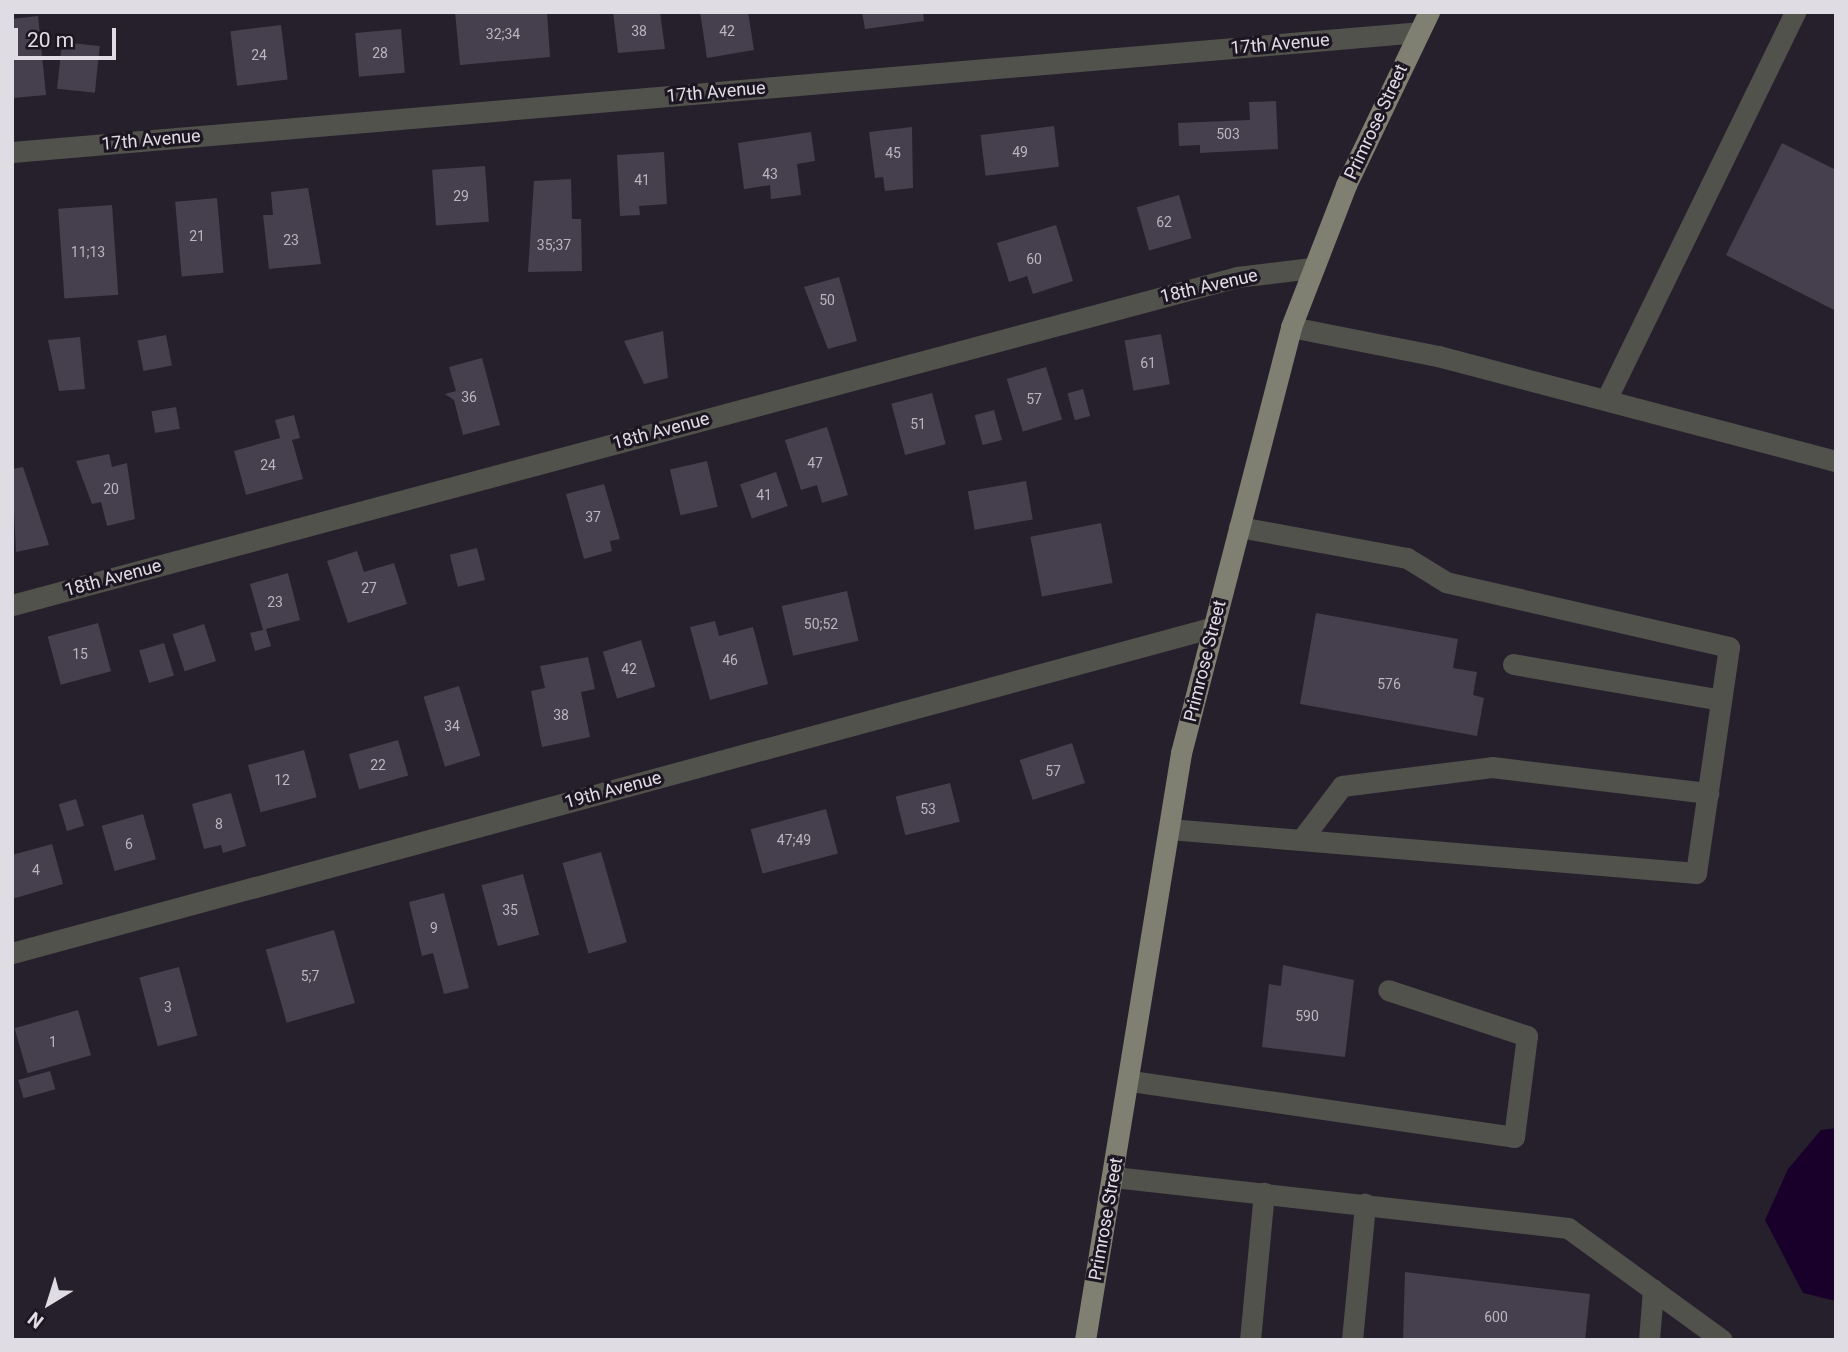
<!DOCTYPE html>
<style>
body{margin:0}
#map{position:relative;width:1848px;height:1352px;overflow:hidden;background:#26202c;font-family:Roboto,sans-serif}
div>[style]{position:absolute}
.water>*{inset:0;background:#19002a}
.building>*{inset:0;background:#463f4d;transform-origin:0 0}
.minor>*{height:21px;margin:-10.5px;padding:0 10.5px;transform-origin:10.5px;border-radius:10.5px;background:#51524b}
.major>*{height:21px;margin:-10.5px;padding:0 10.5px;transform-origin:10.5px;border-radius:10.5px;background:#7f8072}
span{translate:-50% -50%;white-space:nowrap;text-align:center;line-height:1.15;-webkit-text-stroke:6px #1c1622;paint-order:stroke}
.number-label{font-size:14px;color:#bab5be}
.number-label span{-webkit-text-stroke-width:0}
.street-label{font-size:18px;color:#e0dce4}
.frame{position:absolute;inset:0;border:14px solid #e0dce4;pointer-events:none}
.north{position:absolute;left:14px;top:1268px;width:70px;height:70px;-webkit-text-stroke:5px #1c1622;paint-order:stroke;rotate:218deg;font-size:19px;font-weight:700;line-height:28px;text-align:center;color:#e0dce4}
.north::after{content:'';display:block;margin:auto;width:24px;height:32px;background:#e0dce4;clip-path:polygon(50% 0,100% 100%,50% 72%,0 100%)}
.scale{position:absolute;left:14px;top:28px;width:102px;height:32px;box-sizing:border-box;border:4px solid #e0dce4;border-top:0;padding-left:9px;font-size:21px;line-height:24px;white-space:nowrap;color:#e0dce4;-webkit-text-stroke:5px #1c1622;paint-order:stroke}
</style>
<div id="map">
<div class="water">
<i style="clip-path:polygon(1836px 1128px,1836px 1301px,1803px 1293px,1765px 1220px,1788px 1169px,1821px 1130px)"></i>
</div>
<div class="building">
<i style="clip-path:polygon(455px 12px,547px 12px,550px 57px,460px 65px)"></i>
<i style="clip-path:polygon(613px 12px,660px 12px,665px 49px,618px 53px)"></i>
<i style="clip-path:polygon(700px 12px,748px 12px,754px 50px,707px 58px)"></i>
<i style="clip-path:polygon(862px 12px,923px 12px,924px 21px,865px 29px)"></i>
<i style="clip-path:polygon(38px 16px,46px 95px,12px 98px,12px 19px)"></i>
<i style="left:281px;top:25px;width:55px;height:51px;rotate:83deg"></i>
<i style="left:401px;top:29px;width:44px;height:46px;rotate:85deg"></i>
<i style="left:62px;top:42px;width:38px;height:47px;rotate:6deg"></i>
<i style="clip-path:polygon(1276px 101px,1278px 149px,1200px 153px,1200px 145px,1179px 146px,1178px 123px,1250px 120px,1249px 102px)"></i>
<i style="left:1054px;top:126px;width:41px;height:74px;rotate:83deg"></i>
<i style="clip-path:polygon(912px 127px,913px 188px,885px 191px,883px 177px,875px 178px,869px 132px)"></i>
<i style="clip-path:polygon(811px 132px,815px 161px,797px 164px,801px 195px,771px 199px,770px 185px,744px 189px,738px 143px)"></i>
<i style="clip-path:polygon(1782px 143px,1836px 170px,1836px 311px,1726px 255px)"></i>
<i style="clip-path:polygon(664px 152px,667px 204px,639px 206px,640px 215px,620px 216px,617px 155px)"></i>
<i style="left:485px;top:166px;width:56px;height:53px;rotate:86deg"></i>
<i style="clip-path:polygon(571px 179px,572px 219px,581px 219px,582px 271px,528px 272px,534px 181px)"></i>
<i style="clip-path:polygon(308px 188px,321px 264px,269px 269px,263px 215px,273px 215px,271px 192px)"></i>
<i style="left:1179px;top:195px;width:45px;height:44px;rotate:74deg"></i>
<i style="left:217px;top:198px;width:75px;height:42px;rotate:85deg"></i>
<i style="left:112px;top:205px;width:90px;height:54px;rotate:86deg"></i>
<i style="clip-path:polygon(1056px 225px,1073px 281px,1033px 294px,1027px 276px,1009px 282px,997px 243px)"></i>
<i style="clip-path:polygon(839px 277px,857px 341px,828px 349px,804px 287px)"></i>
<i style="clip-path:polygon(663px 331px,668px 378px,644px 384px,624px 341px)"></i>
<i style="left:1161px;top:334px;width:51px;height:37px;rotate:80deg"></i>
<i style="left:166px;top:335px;width:31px;height:29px;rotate:79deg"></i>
<i style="clip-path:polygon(80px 337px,85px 389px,59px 391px,48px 340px)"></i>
<i style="clip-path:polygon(482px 358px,500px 425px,463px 435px,454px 400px,445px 394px,456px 391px,449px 367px)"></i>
<i style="left:1046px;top:367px;width:55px;height:41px;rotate:73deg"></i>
<i style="left:1083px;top:389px;width:28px;height:16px;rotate:75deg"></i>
<i style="left:932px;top:393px;width:53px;height:42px;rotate:75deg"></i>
<i style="left:176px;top:407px;width:22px;height:25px;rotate:80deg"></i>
<i style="left:994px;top:410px;width:31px;height:20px;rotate:75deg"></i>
<i style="clip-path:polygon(294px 415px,300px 438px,292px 440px,303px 479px,246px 495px,234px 451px,280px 438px,275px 420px)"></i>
<i style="clip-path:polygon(827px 427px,848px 495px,822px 503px,817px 485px,801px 490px,785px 440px)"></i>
<i style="clip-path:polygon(109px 454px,112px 467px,127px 463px,135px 519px,107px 526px,101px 502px,92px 504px,76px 461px)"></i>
<i style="left:707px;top:461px;width:47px;height:38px;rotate:77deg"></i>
<i style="clip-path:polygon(23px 467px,49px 545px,16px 552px,12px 469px)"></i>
<i style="left:776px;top:472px;width:36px;height:38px;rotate:71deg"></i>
<i style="left:1026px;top:481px;width:39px;height:59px;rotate:80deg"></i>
<i style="clip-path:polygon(604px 484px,620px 539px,610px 541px,612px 551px,584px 559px,566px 494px)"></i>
<i style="left:1101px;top:523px;width:61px;height:72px;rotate:79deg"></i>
<i style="left:477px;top:548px;width:33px;height:28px;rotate:76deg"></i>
<i style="clip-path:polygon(357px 551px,364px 572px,394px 563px,407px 604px,348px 623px,327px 561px)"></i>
<i style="clip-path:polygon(288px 573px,300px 620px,266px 629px,271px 646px,255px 651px,250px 633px,263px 630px,250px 584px)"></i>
<i style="left:847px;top:591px;width:51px;height:67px;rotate:77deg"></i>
<i style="clip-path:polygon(1316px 613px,1458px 639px,1453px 668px,1477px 672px,1473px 695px,1484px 698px,1477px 736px,1300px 704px)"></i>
<i style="clip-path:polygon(715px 621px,719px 636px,753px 627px,768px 684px,710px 700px,690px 627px)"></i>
<i style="left:98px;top:623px;width:50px;height:52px;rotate:75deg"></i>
<i style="left:204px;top:624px;width:39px;height:33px;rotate:72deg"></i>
<i style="left:641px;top:640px;width:49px;height:40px;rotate:73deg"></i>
<i style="left:164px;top:643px;width:34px;height:26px;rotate:73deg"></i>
<i style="clip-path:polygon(588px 657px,595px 689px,581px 692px,590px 737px,542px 747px,531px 691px,545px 688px,540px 666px)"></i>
<i style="left:459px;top:686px;width:73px;height:37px;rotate:73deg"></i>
<i style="left:398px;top:740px;width:37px;height:51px;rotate:74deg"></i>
<i style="left:1072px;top:743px;width:42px;height:55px;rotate:72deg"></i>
<i style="left:304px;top:750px;width:49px;height:58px;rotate:75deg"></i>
<i style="left:950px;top:783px;width:40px;height:56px;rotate:76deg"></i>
<i style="clip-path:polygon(231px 793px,246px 846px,223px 853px,221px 845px,204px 849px,192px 804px)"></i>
<i style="left:76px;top:799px;width:28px;height:18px;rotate:73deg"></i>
<i style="left:826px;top:809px;width:46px;height:78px;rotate:75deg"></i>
<i style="left:143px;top:814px;width:47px;height:43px;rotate:74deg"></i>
<i style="clip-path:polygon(52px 844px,63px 884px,12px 899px,12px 855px)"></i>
<i style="left:601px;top:852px;width:94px;height:40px;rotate:74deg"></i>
<i style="left:523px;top:874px;width:63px;height:43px;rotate:75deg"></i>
<i style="clip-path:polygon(444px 893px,469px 988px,444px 994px,433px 953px,422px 956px,409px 902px)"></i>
<i style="left:334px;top:930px;width:76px;height:71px;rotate:74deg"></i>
<i style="clip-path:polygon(1283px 965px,1354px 980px,1345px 1057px,1262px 1047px,1269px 984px,1281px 986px)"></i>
<i style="left:179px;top:967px;width:71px;height:41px;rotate:75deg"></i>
<i style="left:78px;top:1010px;width:47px;height:66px;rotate:74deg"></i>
<i style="left:50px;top:1071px;width:19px;height:33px;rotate:74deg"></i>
<i style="clip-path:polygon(1405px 1272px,1590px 1294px,1585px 1340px,1403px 1340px)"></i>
</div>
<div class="minor">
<i style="left:12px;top:152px;width:1412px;rotate:-4.87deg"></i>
<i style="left:1291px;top:327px;width:150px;rotate:11.2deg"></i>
<i style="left:1438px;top:356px;width:412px;rotate:14.8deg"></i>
<i style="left:1606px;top:400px;width:432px;rotate:-64deg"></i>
<i style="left:12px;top:605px;width:1268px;rotate:-14.99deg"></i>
<i style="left:1237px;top:277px;width:75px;rotate:-6.9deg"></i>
<i style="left:1513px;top:664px;width:211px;rotate:9.8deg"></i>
<i style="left:1169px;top:829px;width:529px;rotate:4.77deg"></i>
<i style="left:1696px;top:873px;width:228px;rotate:-81.7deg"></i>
<i style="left:1729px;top:647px;width:290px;rotate:-167.1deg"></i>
<i style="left:1446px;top:582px;width:46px;rotate:-148.4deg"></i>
<i style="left:1407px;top:558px;width:171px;rotate:-169.5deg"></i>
<i style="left:1301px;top:840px;width:68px;rotate:-52.8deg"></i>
<i style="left:1342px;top:786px;width:151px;rotate:-7.2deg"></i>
<i style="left:1492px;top:767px;width:218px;rotate:6.9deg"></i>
<i style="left:12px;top:953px;width:1245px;rotate:-15.17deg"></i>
<i style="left:1131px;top:1081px;width:387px;rotate:8.3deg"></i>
<i style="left:1514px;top:1137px;width:102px;rotate:-82.7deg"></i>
<i style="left:1527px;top:1036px;width:146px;rotate:-161.7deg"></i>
<i style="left:1114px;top:1177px;width:457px;rotate:6.4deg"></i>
<i style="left:1568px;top:1228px;width:190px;rotate:36deg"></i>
<i style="left:1250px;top:1340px;width:148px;rotate:-84.6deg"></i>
<i style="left:1352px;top:1340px;width:137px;rotate:-84.5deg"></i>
<i style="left:1649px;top:1340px;width:51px;rotate:-85.5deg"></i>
</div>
<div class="major">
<i style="left:1085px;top:1340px;width:595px;rotate:-80.71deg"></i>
<i style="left:1181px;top:753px;width:440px;rotate:-75.5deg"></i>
<i style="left:1291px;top:327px;width:152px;rotate:-68.8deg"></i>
<i style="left:1346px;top:185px;width:192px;rotate:-64.4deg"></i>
</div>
<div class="number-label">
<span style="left:639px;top:31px">38</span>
<span style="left:727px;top:31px">42</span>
<span style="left:503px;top:34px">32;34</span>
<span style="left:380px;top:53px">28</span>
<span style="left:259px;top:55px">24</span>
<span style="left:1228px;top:134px">503</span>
<span style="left:1020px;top:152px">49</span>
<span style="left:893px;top:153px">45</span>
<span style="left:770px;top:174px">43</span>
<span style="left:642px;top:180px">41</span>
<span style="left:461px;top:196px">29</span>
<span style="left:1164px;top:222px">62</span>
<span style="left:197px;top:236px">21</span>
<span style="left:291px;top:240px">23</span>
<span style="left:554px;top:245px">35;37</span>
<span style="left:88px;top:252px">11;13</span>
<span style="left:1034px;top:259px">60</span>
<span style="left:827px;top:300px">50</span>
<span style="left:1148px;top:363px">61</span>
<span style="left:469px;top:397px">36</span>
<span style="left:1034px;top:399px">57</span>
<span style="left:918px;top:424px">51</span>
<span style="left:815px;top:463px">47</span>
<span style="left:268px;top:465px">24</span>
<span style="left:111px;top:489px">20</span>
<span style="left:764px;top:495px">41</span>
<span style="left:593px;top:517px">37</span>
<span style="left:369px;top:588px">27</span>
<span style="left:275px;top:602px">23</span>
<span style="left:821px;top:624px">50;52</span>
<span style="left:80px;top:654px">15</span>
<span style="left:730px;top:660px">46</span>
<span style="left:629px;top:669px">42</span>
<span style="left:1389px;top:684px">576</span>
<span style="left:561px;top:715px">38</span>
<span style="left:452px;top:726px">34</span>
<span style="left:378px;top:765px">22</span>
<span style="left:1053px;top:771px">57</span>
<span style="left:282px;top:780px">12</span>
<span style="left:928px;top:809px">53</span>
<span style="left:219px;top:824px">8</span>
<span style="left:794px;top:840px">47;49</span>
<span style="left:129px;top:844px">6</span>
<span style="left:36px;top:870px">4</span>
<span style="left:510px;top:910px">35</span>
<span style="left:434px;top:928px">9</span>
<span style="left:310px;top:976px">5;7</span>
<span style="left:168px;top:1007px">3</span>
<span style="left:1307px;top:1016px">590</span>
<span style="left:53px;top:1042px">1</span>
<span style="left:1496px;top:1317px">600</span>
</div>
<div class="street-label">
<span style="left:1280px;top:44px;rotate:-5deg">17th Avenue</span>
<span style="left:716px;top:92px;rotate:-5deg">17th Avenue</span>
<span style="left:1376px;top:122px;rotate:-65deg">Primrose Street</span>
<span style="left:151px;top:140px;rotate:-5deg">17th Avenue</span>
<span style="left:1209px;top:286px;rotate:-13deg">18th Avenue</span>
<span style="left:661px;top:431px;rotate:-15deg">18th Avenue</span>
<span style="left:113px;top:578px;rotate:-15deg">18th Avenue</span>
<span style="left:1205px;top:661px;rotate:-76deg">Primrose Street</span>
<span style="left:613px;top:790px;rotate:-15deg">19th Avenue</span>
<span style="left:1106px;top:1219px;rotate:-80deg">Primrose Street</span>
</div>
<div class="frame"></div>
<div class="north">N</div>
<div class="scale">20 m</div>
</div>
